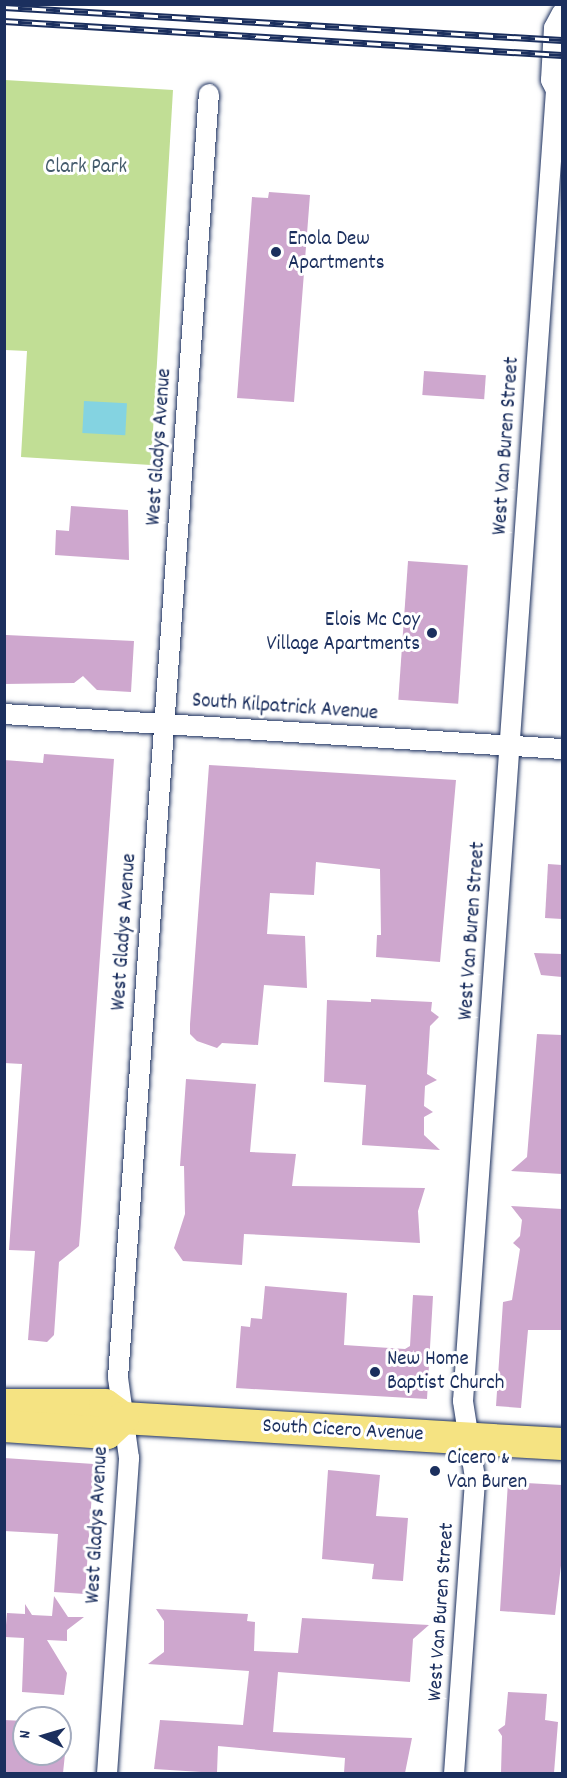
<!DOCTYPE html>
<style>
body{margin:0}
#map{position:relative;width:567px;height:1778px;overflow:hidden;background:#fff;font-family:Dekko,sans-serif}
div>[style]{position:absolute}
.green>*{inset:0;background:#c1de95}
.water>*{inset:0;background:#84d3e1;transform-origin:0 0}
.building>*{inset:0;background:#cea7ce;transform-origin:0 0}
.roads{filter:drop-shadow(0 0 2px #1b2f5e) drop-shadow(0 0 2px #1b2f5e)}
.street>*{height:20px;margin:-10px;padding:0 10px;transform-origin:10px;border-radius:10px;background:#fff}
.primary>*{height:32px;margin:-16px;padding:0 16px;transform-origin:16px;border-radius:16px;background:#f5e382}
.rail>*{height:7px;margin-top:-3.5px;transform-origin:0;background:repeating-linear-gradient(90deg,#fff 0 14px,#1b2f5e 0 28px);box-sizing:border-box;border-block:2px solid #1b2f5e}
.dots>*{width:16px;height:16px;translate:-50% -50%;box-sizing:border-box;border:3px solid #fff;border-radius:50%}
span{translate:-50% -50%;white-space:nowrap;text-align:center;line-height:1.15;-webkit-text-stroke:6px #fff;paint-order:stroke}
.park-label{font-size:21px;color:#445b6c}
.poi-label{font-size:21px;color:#1b2f5e}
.left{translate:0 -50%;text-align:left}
.right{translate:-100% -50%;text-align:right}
.street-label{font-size:21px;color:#1b2f5e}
.frame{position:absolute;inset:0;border:6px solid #1b2f5e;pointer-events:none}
.north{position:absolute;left:12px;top:1706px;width:60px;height:60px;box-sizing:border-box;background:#fff;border:2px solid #a4acbf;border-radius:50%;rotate:275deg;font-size:16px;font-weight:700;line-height:24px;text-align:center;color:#1b2f5e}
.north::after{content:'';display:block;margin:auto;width:21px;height:27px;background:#1b2f5e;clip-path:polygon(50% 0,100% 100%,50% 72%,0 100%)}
</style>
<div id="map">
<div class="green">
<i style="clip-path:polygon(5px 80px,173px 90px,151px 465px,21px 457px,27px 351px,5px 350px)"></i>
</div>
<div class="water">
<i style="left:84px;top:401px;width:43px;height:32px;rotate:3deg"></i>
</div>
<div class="building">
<i style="clip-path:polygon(269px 192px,310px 195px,294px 402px,237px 398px,252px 197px,268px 198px)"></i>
<i style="left:424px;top:371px;width:62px;height:24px;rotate:4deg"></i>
<i style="clip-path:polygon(71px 506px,128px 510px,129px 560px,55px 555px,56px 530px,69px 531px)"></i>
<i style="left:408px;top:561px;width:60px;height:139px;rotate:4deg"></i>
<i style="clip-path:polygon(6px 635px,134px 641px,131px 692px,97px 690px,83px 676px,74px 683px,4px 684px)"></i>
<i style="clip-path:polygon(44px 754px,114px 759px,81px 1223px,79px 1246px,59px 1262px,54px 1335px,47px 1342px,28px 1340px,35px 1251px,9px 1250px,22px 1064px,4px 1063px,4px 760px,43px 763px)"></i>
<i style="clip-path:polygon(209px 765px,456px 780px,440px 962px,376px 957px,377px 935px,381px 935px,380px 869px,316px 862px,314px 895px,270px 893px,267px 934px,305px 936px,307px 988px,264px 985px,258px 1045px,222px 1043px,217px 1048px,197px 1041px,190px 1034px,190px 1024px)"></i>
<i style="clip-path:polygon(548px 864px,562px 865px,562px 919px,545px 918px)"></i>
<i style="clip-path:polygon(534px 953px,562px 954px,562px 977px,541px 975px)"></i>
<i style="clip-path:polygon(371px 999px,432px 1002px,431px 1011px,439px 1017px,430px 1026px,427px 1074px,437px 1080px,425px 1086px,424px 1106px,433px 1112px,424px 1117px,424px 1135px,440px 1150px,362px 1145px,366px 1085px,324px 1082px,327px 1000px,371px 1002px)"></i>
<i style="clip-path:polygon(537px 1034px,562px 1035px,562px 1174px,511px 1171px,527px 1157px)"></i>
<i style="clip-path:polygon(186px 1079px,256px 1084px,250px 1152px,296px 1154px,292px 1186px,425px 1188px,418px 1211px,420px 1243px,244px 1234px,242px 1265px,183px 1261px,174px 1248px,185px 1214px,184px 1166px,180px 1166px)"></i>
<i style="clip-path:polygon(511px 1206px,562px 1209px,562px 1330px,528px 1330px,521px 1408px,496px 1406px,503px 1302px,512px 1300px,520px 1249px,513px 1243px,520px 1236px,522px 1220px)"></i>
<i style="clip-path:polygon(265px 1286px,347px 1293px,344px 1345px,405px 1349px,410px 1346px,413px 1295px,433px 1296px,427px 1399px,236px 1388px,241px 1326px,250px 1327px,251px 1318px,262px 1319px)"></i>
<i style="clip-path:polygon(4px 1458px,94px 1464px,85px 1594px,54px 1592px,58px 1534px,4px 1531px)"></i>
<i style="clip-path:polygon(328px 1470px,380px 1475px,376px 1516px,408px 1518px,403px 1581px,372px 1579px,374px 1564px,322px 1559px)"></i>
<i style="clip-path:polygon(508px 1482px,562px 1485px,562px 1557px,555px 1615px,500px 1611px)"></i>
<i style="clip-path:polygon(54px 1596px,68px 1617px,84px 1617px,67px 1630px,67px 1641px,47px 1640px,67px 1673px,64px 1695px,22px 1692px,24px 1638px,5px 1637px,7px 1613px,25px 1614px,25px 1604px,32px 1615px,52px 1616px)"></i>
<i style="clip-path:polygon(156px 1609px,248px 1614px,247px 1621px,255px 1622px,254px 1651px,298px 1653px,302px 1618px,429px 1625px,413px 1639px,410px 1682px,278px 1672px,273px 1732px,412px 1738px,405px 1773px,344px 1773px,345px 1758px,218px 1746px,217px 1773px,154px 1769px,160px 1720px,243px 1725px,249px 1671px,148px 1664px,164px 1652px,164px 1621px)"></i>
<i style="clip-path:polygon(508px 1692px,547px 1694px,545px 1720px,558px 1722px,554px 1773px,501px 1773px,502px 1736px,498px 1730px,505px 1725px)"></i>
<i style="clip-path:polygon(4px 1720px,24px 1721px,24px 1754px,65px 1754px,63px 1773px,4px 1773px)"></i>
</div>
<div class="roads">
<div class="street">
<i style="left:4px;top:714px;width:559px;rotate:3.59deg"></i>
<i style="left:107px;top:1774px;width:317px;rotate:-86deg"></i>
<i style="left:129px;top:1458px;width:81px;rotate:-97.8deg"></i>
<i style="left:118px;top:1378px;width:1287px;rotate:-85.95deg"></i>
<i style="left:454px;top:1774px;width:297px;rotate:-85.9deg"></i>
<i style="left:475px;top:1478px;width:78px;rotate:-98.9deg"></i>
<i style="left:463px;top:1401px;width:1314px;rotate:-85.94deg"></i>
<i style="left:556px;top:90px;width:11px;rotate:-117deg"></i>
<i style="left:551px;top:80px;width:52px;rotate:-86.7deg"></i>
<i style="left:554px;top:28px;width:17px;rotate:-62deg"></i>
</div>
<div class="primary">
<i style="left:4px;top:1405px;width:101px"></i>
<i style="left:105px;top:1405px;width:22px;rotate:36deg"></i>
<i style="left:123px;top:1418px;width:440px;rotate:3.4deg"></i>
<i style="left:4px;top:1426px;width:103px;rotate:3.9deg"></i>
<i style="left:107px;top:1433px;width:22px;rotate:-43deg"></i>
</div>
</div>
<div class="rail">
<i style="left:4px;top:7px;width:559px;rotate:3.38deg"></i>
<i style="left:4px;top:21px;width:559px;rotate:3.49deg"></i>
</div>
<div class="dots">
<i style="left:276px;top:252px;background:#1b2f5e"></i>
<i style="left:432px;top:633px;background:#1b2f5e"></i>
<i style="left:375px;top:1372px;background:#1b2f5e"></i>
<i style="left:435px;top:1471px;background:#1b2f5e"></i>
</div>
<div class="park-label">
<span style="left:86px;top:168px">Clark Park</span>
</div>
<div class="poi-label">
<span class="left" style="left:288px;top:252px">Enola Dew<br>Apartments</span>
<span class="right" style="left:420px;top:633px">Elois Mc Coy<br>Village Apartments</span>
<span class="left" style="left:387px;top:1372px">New Home<br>Baptist Church</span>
<span class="left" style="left:447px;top:1471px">Cicero &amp;<br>Van Buren</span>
</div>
<div class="street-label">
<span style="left:507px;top:446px;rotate:-86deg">West Van Buren Street</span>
<span style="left:160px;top:447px;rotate:-86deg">West Gladys Avenue</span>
<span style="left:285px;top:708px;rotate:4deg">South Kilpatrick Avenue</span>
<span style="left:473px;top:931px;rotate:-86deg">West Van Buren Street</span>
<span style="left:125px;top:932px;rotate:-86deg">West Gladys Avenue</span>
<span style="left:343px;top:1431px;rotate:3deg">South Cicero Avenue</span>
<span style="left:98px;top:1525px;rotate:-87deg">West Gladys Avenue</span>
<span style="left:442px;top:1612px;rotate:-86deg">West Van Buren Street</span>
</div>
<div class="frame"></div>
<div class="north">N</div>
</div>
